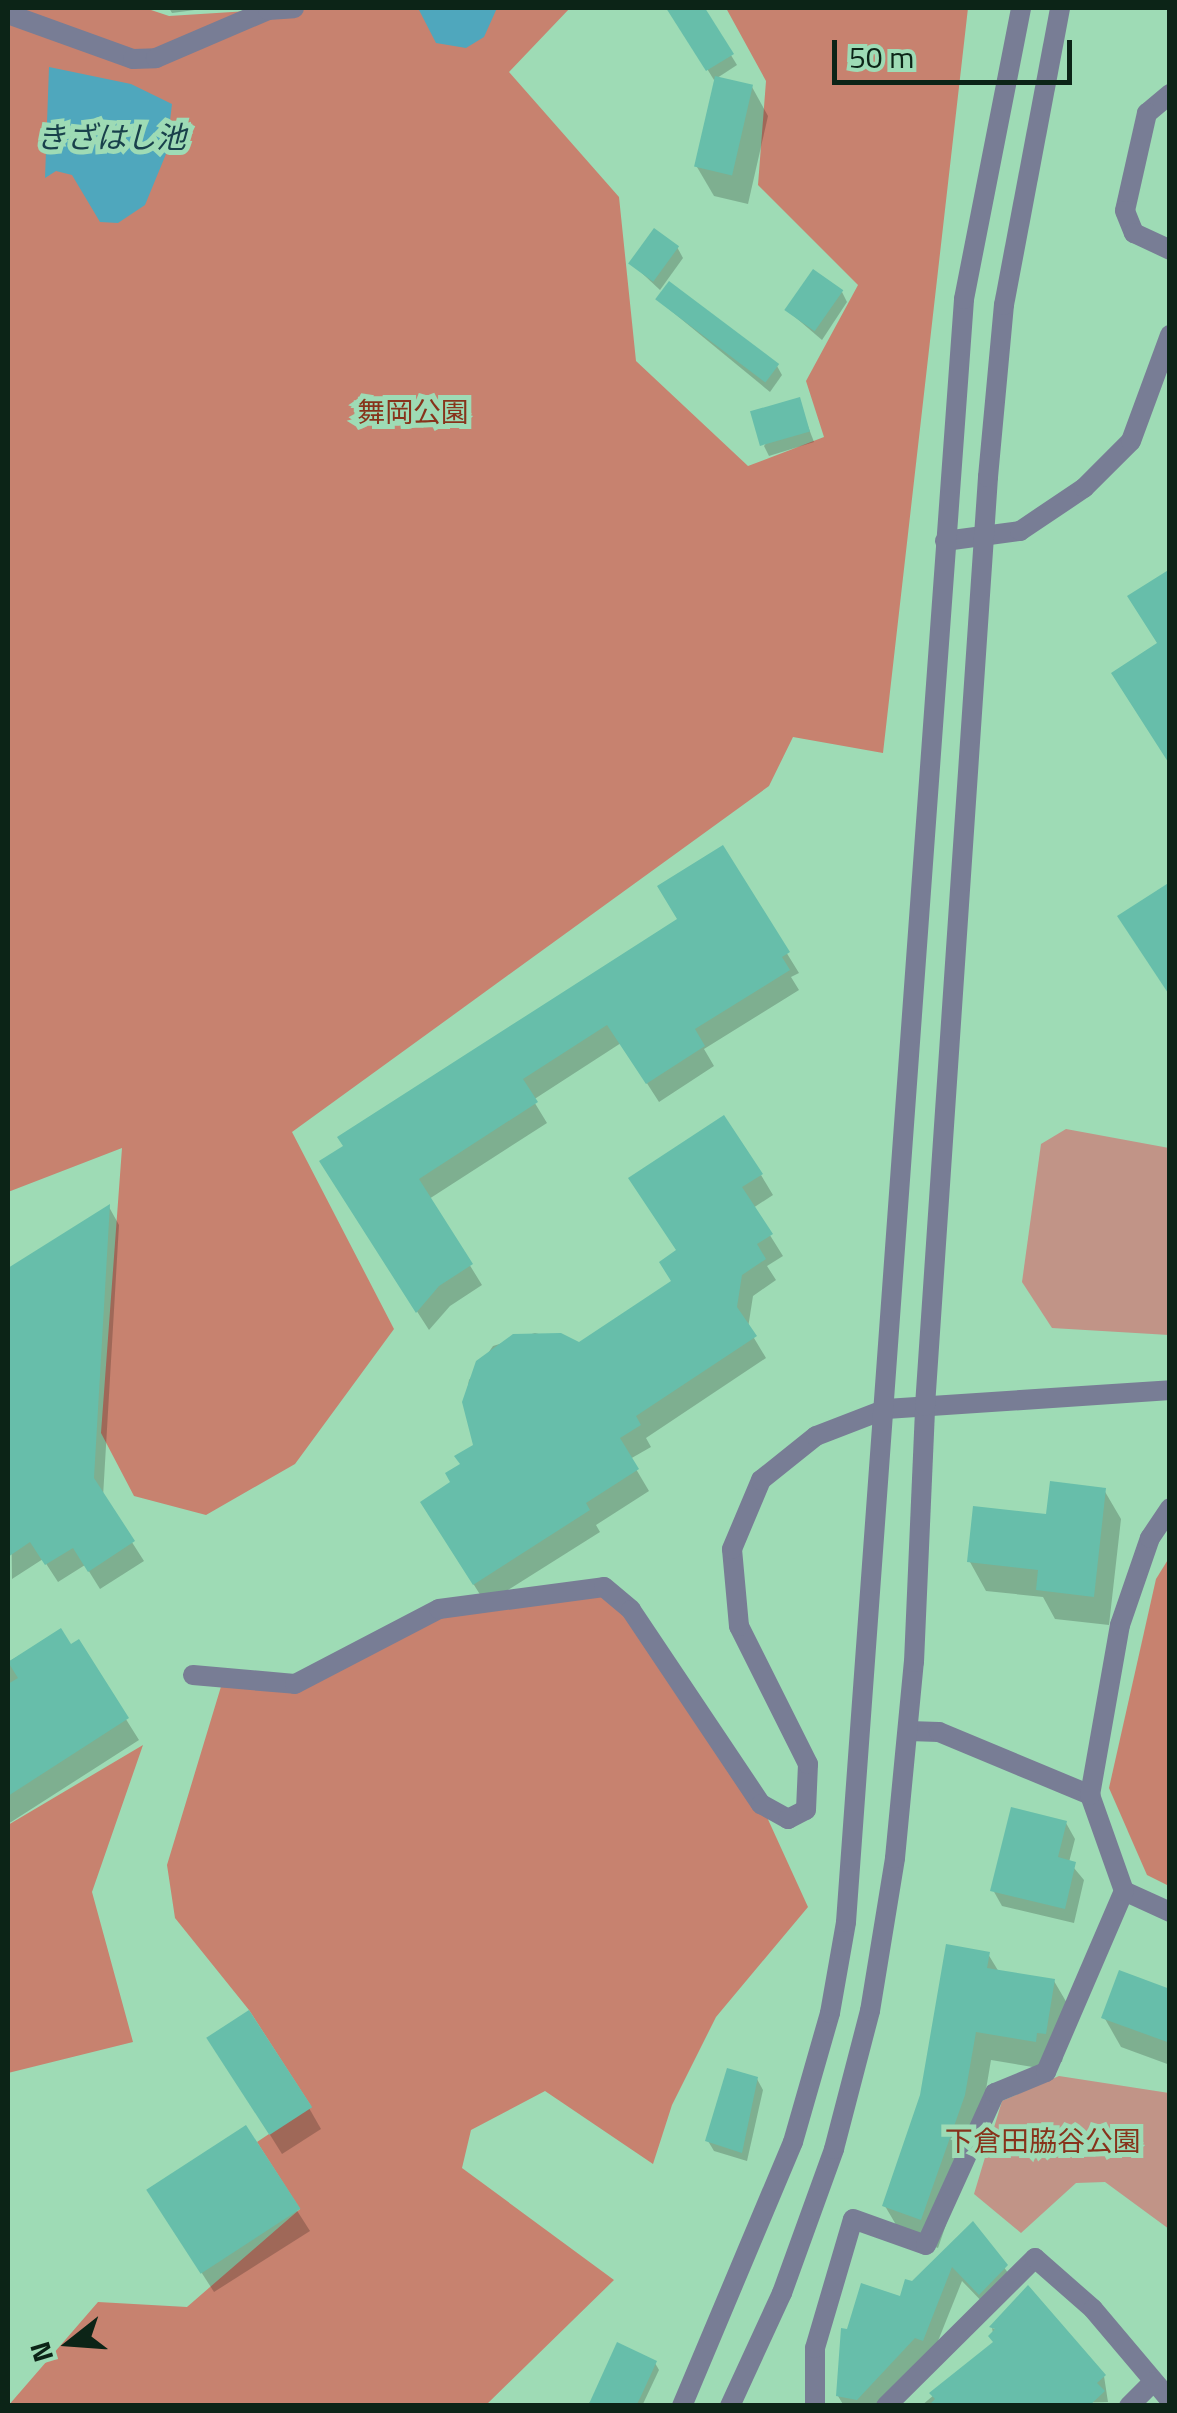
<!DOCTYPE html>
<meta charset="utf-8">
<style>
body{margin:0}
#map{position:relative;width:1177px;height:2413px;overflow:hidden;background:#9edbb5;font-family:"Titillium Web","Noto Sans JP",sans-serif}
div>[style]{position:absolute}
.green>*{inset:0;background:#c19487}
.forest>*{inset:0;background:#c7826f}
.water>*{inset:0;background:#4fa7bd}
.shadow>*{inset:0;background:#0003}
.building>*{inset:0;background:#67beaa;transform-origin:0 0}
.service>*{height:20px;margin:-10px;padding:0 10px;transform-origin:10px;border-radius:10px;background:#787d95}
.minor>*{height:20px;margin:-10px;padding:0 10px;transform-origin:10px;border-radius:10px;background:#787d95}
.tertiary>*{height:20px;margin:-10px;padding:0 10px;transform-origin:10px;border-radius:10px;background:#787d95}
span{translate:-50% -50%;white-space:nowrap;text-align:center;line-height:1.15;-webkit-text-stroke:10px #9edbb5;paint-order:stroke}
.park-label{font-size:28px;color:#87331b}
.water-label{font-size:30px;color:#19414b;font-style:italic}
.frame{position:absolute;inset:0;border:10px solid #0c2417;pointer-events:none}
.north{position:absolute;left:20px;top:2293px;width:100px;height:100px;-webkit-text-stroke:8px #9edbb5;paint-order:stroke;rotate:253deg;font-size:28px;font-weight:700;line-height:40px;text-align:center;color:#0c2417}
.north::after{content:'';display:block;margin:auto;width:35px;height:45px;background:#0c2417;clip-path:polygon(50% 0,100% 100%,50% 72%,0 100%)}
.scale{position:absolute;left:832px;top:40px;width:240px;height:45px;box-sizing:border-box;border:5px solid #0c2417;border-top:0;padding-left:12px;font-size:30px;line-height:35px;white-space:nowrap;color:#0c2417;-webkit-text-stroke:8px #9edbb5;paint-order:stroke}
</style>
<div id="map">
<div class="green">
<i style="clip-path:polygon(1066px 1129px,1169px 1148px,1169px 1335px,1052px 1328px,1022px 1282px,1041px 1144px)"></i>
<i style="clip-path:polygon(1059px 2076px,1169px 2093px,1169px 2229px,1105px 2182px,1076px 2183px,1021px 2233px,974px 2194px,1002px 2101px)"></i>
</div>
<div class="forest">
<i style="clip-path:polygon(8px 8px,145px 8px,169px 16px,294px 8px,570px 8px,509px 72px,619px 197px,636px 361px,748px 466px,824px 437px,806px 381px,858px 285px,758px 185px,766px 81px,726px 8px,968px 8px,883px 753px,793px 737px,769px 786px,292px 1132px,394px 1329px,295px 1464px,206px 1515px,134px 1496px,101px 1433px,122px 1148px,8px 1192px)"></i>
<i style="clip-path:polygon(1169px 1558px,1169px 1886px,1147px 1875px,1109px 1788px,1156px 1579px)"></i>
<i style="clip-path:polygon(604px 1587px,761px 1804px,808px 1907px,716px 2017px,672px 2105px,653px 2164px,545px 2091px,471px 2130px,462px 2168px,614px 2280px,486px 2405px,8px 2406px,98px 2302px,187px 2307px,300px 2209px,257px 2142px,311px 2106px,249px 2010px,175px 1918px,167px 1865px,223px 1680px,295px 1684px,439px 1609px)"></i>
<i style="clip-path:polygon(143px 1745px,92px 1892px,133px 2042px,8px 2073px,8px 1825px)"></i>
</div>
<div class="water">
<i style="clip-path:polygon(418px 8px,497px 8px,484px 37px,466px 48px,436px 43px)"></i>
<i style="clip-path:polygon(49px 67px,131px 84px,172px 104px,166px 154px,145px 205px,118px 223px,100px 222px,72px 175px,56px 171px,45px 178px)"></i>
</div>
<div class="shadow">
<i style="clip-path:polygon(169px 8px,210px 8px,172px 13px)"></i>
<i style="clip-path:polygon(679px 8px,702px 8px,737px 65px,714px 80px,672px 12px)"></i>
<i style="clip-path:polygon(752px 87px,768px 116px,748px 204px,714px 196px,697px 167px)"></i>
<i style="clip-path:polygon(677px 247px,683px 258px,660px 290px,631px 263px)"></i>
<i style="clip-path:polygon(842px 292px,847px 302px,822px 340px,788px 311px)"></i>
<i style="clip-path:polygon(658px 300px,777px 366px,782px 375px,770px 392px)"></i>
<i style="clip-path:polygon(798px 400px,814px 442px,769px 456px,764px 446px)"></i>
<i style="clip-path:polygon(722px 848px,799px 973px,791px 977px,799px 990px,704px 1049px,714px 1066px,659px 1102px,621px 1043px,533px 1100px,547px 1123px,429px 1199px,482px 1285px,450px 1306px,429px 1330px,333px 1181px,680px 920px)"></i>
<i style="clip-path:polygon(761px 1175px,773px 1195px,753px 1208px,783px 1256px,767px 1266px,776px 1280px,753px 1296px,748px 1328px,766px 1358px,646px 1438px,651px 1447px,630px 1459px,649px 1491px,596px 1525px,600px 1532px,486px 1604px,435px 1523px,476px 1446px,465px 1402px,469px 1380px,493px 1346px,535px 1333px,580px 1345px,674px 1283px,678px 1252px,644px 1199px)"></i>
<i style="clip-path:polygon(109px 1207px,119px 1225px,103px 1497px,144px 1561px,100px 1589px,85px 1565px,58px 1582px,43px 1559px,12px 1579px,8px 1276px)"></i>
<i style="clip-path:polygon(1104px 1490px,1121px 1519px,1109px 1625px,1055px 1619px,1043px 1597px,986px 1591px,970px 1562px)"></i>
<i style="clip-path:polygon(60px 1632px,70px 1648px,78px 1643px,139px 1740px,8px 1824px,8px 1662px)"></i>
<i style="clip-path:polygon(1066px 1823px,1075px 1839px,1069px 1862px,1084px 1880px,1074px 1923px,1002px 1906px,993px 1890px)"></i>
<i style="clip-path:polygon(988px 1954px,999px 1972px,1054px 1981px,1071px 2010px,1062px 2062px,1053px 2061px,1051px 2070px,991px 2060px,980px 2125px,938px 2248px,902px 2235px,885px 2206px)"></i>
<i style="clip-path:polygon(1170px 1991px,1170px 2065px,1121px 2047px,1104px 2017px)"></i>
<i style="clip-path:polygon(222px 2058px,309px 2108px,321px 2129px,282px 2154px)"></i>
<i style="clip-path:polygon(757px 2079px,763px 2090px,747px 2161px,714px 2151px,708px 2141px)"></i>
<i style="clip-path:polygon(245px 2129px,310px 2231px,214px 2292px,162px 2211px)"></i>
<i style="clip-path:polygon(973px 2224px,1016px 2284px,990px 2310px,962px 2281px,932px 2356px,877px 2406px,844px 2406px,838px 2396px,848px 2332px,902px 2299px)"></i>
<i style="clip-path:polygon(992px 2328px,1104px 2376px,1108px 2402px,921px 2406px,995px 2343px)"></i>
<i style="clip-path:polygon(655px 2363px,659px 2370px,642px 2406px,584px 2406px)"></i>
</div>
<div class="building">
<i style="clip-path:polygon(666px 8px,705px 8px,734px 54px,706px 71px)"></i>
<i style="left:715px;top:76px;width:39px;height:93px;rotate:13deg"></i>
<i style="left:654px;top:228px;width:31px;height:44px;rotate:36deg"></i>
<i style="left:813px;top:269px;width:37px;height:50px;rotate:35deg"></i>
<i style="left:669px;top:281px;width:138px;height:23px;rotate:37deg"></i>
<i style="left:800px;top:397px;width:36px;height:52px;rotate:74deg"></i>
<i style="clip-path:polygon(1170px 569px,1170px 765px,1111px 673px,1157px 643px,1127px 596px)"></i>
<i style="clip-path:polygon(723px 845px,790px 952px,782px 957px,790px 970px,695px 1029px,705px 1046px,646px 1084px,607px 1025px,523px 1079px,538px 1102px,419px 1179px,473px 1264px,439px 1286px,416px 1313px,319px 1161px,343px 1146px,337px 1137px,677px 919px,657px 886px)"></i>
<i style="clip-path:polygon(1170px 882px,1170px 996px,1117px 916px)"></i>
<i style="clip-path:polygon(724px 1115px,763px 1174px,742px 1187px,773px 1234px,757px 1244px,766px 1259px,742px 1275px,737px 1307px,757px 1336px,636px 1416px,641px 1425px,620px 1438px,639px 1469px,586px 1503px,590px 1510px,473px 1585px,420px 1502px,450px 1482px,445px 1473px,460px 1464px,454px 1456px,473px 1445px,462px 1402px,476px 1361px,513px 1334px,561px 1333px,579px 1342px,671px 1281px,659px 1262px,676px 1250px,628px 1178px)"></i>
<i style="clip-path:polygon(110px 1204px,94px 1478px,135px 1541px,88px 1572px,73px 1548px,45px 1565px,30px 1542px,8px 1557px,8px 1268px)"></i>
<i style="clip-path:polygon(1050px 1481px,1106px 1488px,1094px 1597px,1036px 1590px,1038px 1570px,967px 1562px,973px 1506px,1046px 1514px)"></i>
<i style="clip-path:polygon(61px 1628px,71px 1644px,79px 1639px,129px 1718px,8px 1796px,8px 1684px,18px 1678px,8px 1662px)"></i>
<i style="clip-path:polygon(1011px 1807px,1067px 1821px,1058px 1857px,1076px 1862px,1065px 1909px,990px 1891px)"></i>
<i style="clip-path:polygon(946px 1944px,990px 1952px,987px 1968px,1055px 1979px,1046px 2034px,1037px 2033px,1036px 2042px,976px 2032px,965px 2095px,921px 2220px,882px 2206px,920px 2095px)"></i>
<i style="clip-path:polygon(1119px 1970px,1170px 1989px,1170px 2043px,1101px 2018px)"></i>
<i style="left:249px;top:2010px;width:116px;height:51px;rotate:57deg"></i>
<i style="clip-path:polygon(727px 2068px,758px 2077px,742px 2153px,705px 2141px)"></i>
<i style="left:246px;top:2125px;width:100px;height:119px;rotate:57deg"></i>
<i style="clip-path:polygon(973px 2221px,1008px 2265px,979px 2295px,952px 2267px,923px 2341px,915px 2338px,857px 2400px,836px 2396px,841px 2328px,847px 2329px,861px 2283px,900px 2296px,905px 2279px,912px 2281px)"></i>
<i style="clip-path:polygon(1028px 2285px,1106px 2375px,1097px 2383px,1105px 2391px,1089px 2406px,928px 2406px,935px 2399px,929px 2393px,993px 2342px,988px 2336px,995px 2329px,989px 2327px)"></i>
<i style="clip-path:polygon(617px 2342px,657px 2361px,641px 2396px,636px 2406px,588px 2406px)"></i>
</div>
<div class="service">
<i style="left:8px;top:14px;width:133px;rotate:19.8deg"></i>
<i style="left:133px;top:59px;width:23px;rotate:-2deg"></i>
<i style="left:156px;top:58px;width:122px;rotate:-23.2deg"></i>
<i style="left:268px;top:10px;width:26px;rotate:-4deg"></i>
<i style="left:1170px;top:94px;width:30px;rotate:140deg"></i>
<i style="left:1147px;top:113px;width:100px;rotate:102.7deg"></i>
<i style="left:1125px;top:211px;width:24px;rotate:68deg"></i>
<i style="left:1134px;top:233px;width:40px;rotate:25deg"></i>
<i style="left:193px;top:1675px;width:102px;rotate:5deg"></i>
<i style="left:295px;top:1684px;width:162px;rotate:-27.5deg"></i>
<i style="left:439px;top:1609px;width:166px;rotate:-7.6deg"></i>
<i style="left:604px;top:1587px;width:35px;rotate:40deg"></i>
<i style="left:631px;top:1610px;width:234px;rotate:56.2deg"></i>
<i style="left:761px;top:1804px;width:31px;rotate:29deg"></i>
<i style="left:788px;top:1819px;width:20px;rotate:-27deg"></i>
<i style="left:806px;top:1810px;width:46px;rotate:-87.5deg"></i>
<i style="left:808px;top:1764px;width:154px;rotate:-116.6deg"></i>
<i style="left:739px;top:1626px;width:77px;rotate:-95.2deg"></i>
<i style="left:732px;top:1549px;width:75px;rotate:-67.2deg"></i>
<i style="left:761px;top:1480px;width:70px;rotate:-38.7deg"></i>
<i style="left:816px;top:1436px;width:75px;rotate:-21.1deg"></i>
</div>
<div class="minor">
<i style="left:945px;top:541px;width:76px;rotate:-7.6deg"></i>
<i style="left:1020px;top:531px;width:77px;rotate:-33.9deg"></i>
<i style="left:1084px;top:488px;width:66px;rotate:-45deg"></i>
<i style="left:1131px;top:441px;width:113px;rotate:-69.8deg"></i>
<i style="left:909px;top:1731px;width:30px;rotate:2deg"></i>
<i style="left:939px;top:1732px;width:164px;rotate:22.6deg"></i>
<i style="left:1124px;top:1891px;width:51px;rotate:24.5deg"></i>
<i style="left:815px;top:2406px;width:58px;rotate:-90deg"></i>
<i style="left:815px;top:2348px;width:134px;rotate:-73.6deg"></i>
<i style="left:853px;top:2219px;width:77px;rotate:19.6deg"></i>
<i style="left:926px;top:2245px;width:167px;rotate:-65.6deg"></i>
<i style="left:995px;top:2093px;width:55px;rotate:-22.4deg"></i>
<i style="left:1046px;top:2072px;width:197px;rotate:-66.7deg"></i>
<i style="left:1124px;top:1891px;width:102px;rotate:-109.5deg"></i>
<i style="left:1090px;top:1795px;width:173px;rotate:-80deg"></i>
<i style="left:1120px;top:1625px;width:92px;rotate:-71deg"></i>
<i style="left:1150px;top:1538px;width:36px;rotate:-56deg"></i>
<i style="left:886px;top:2406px;width:210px;rotate:-44.8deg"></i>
<i style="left:1035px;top:2258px;width:77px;rotate:41.3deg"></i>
<i style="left:1093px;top:2309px;width:119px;rotate:49.8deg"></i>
<i style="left:1129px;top:2406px;width:34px;rotate:-45deg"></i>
</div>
<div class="tertiary">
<i style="left:886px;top:1409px;width:285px;rotate:-3.8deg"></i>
<i style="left:682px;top:2406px;width:286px;rotate:-67.2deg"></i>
<i style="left:793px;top:2142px;width:134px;rotate:-74deg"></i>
<i style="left:830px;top:2013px;width:92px;rotate:-80deg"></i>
<i style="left:846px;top:1922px;width:1627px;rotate:-85.84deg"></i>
<i style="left:964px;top:299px;width:297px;rotate:-78.9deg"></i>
<i style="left:730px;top:2406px;width:124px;rotate:-65.3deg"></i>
<i style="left:782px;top:2293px;width:153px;rotate:-70.1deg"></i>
<i style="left:834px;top:2149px;width:143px;rotate:-75.4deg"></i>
<i style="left:870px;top:2011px;width:155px;rotate:-80.7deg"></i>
<i style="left:895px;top:1858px;width:197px;rotate:-84.5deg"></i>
<i style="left:914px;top:1662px;width:256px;rotate:-87.5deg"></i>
<i style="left:925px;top:1406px;width:931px;rotate:-86.12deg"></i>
<i style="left:988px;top:477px;width:173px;rotate:-84.7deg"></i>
<i style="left:1004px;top:305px;width:302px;rotate:-79.3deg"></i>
</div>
<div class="park-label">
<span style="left:413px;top:412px">舞岡公園</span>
<span style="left:1043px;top:2141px">下倉田脇谷公園</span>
</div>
<div class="water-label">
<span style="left:111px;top:137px">きざはし池</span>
</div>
<div class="frame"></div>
<div class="north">N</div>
<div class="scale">50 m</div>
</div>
